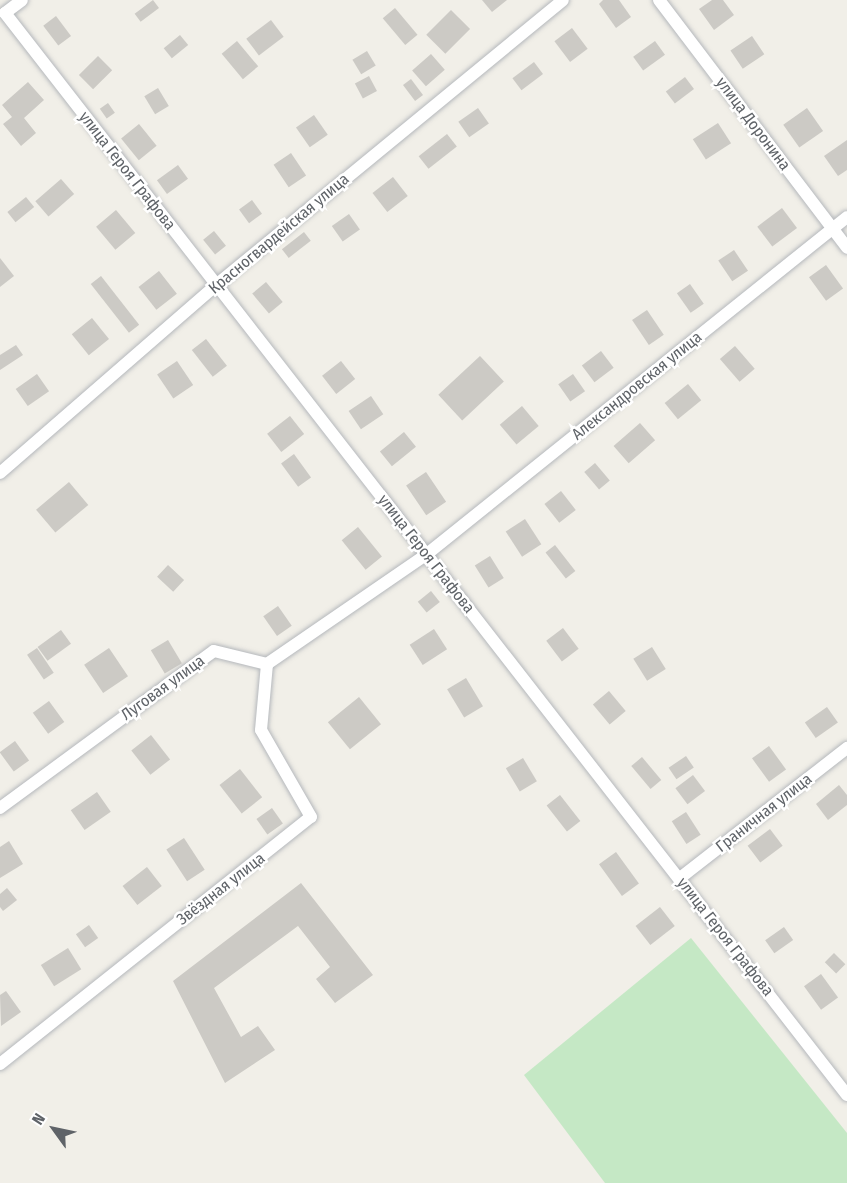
<!DOCTYPE html>
<meta charset="utf-8">
<style>
body{margin:0}
#map{position:relative;width:847px;height:1183px;overflow:hidden;background:#f1efe8;font-family:"Fira Sans Condensed",sans-serif}
div>[style]{position:absolute}
.green>*{inset:0;background:#c5e8c5}
.building>*{inset:0;background:#cccac5;transform-origin:0 0}
.roads{filter:drop-shadow(0 0 2px #b5b8bc) drop-shadow(0 0 2px #b5b8bc)}
.minor>*{height:12px;margin:-6px;padding:0 6px;transform-origin:6px;border-radius:6px;background:#fff}
span{translate:-50% -50%;white-space:nowrap;text-align:center;line-height:1.15;-webkit-text-stroke:5px #fff;paint-order:stroke}
.street-label{font-size:16px;color:#5f6368}
.north{position:absolute;left:24px;top:1099px;width:60px;height:60px;-webkit-text-stroke:4px #fff;paint-order:stroke;rotate:303deg;font-size:16px;font-weight:700;line-height:24px;text-align:center;color:#5f6368}
.north::after{content:'';display:block;margin:auto;width:21px;height:27px;background:#5f6368;clip-path:polygon(50% 0,100% 100%,50% 72%,0 100%)}
</style>
<div id="map">
<div class="green">
<i style="clip-path:polygon(691px 938px,847px 1133px,847px 1183px,605px 1183px,524px 1075px)"></i>
</div>
<div class="building">
<i style="left:153px;top:0;width:10px;height:23px;rotate:53deg"></i>
<i style="clip-path:polygon(482px 0,507px 0,492px 12px)"></i>
<i style="clip-path:polygon(603px 0,619px 0,631px 17px,616px 28px,599px 4px)"></i>
<i style="clip-path:polygon(712px 0,723px 0,734px 15px,714px 30px,699px 9px)"></i>
<i style="left:395px;top:8px;width:35px;height:16px;rotate:50deg"></i>
<i style="left:451px;top:10px;width:27px;height:35px;rotate:45deg"></i>
<i style="left:56px;top:16px;width:25px;height:16px;rotate:53deg"></i>
<i style="left:271px;top:20px;width:21px;height:31px;rotate:53deg"></i>
<i style="left:572px;top:28px;width:26px;height:22px;rotate:53deg"></i>
<i style="left:180px;top:35px;width:13px;height:21px;rotate:51deg"></i>
<i style="left:752px;top:36px;width:22px;height:26px;rotate:56deg"></i>
<i style="left:237px;top:41px;width:33px;height:20px;rotate:50deg"></i>
<i style="left:655px;top:41px;width:17px;height:27px;rotate:54deg"></i>
<i style="left:367px;top:51px;width:17px;height:17px;rotate:59deg"></i>
<i style="left:431px;top:54px;width:21px;height:25px;rotate:49deg"></i>
<i style="left:98px;top:56px;width:20px;height:27px;rotate:45deg"></i>
<i style="left:534px;top:62px;width:15px;height:27px;rotate:53deg"></i>
<i style="left:369px;top:76px;width:17px;height:16px;rotate:62deg"></i>
<i style="left:685px;top:77px;width:15px;height:24px;rotate:53deg"></i>
<i style="left:411px;top:79px;width:20px;height:10px;rotate:53deg"></i>
<i style="clip-path:polygon(28px 82px,44px 100px,24px 118px,36px 133px,21px 146px,3px 124px,12px 117px,2px 105px)"></i>
<i style="left:158px;top:88px;width:21px;height:16px;rotate:59deg"></i>
<i style="left:108px;top:103px;width:12px;height:10px;rotate:55deg"></i>
<i style="left:478px;top:108px;width:19px;height:24px;rotate:55deg"></i>
<i style="left:807px;top:108px;width:28px;height:29px;rotate:55deg"></i>
<i style="left:314px;top:115px;width:24px;height:22px;rotate:55deg"></i>
<i style="left:718px;top:123px;width:24px;height:30px;rotate:57deg"></i>
<i style="left:139px;top:124px;width:28px;height:23px;rotate:51deg"></i>
<i style="left:447px;top:134px;width:16px;height:36px;rotate:52deg"></i>
<i style="clip-path:polygon(847px 140px,847px 170px,838px 176px,824px 156px)"></i>
<i style="left:291px;top:153px;width:27px;height:21px;rotate:56deg"></i>
<i style="left:178px;top:165px;width:17px;height:26px;rotate:54deg"></i>
<i style="left:393px;top:177px;width:24px;height:26px;rotate:52deg"></i>
<i style="left:61px;top:179px;width:20px;height:34px;rotate:49deg"></i>
<i style="left:26px;top:197px;width:13px;height:24px;rotate:51deg"></i>
<i style="left:252px;top:200px;width:17px;height:16px;rotate:54deg"></i>
<i style="left:782px;top:208px;width:25px;height:31px;rotate:53deg"></i>
<i style="left:116px;top:210px;width:30px;height:26px;rotate:50deg"></i>
<i style="left:349px;top:214px;width:19px;height:21px;rotate:55deg"></i>
<i style="left:214px;top:231px;width:19px;height:14px;rotate:51deg"></i>
<i style="left:304px;top:232px;width:11px;height:28px;rotate:52deg"></i>
<i style="left:734px;top:250px;width:25px;height:19px;rotate:56deg"></i>
<i style="clip-path:polygon(0 258px,14px 276px,0 287px)"></i>
<i style="left:826px;top:265px;width:29px;height:21px;rotate:54deg"></i>
<i style="left:159px;top:271px;width:29px;height:26px;rotate:52deg"></i>
<i style="left:101px;top:276px;width:62px;height:13px;rotate:52deg"></i>
<i style="left:266px;top:282px;width:26px;height:18px;rotate:50deg"></i>
<i style="left:690px;top:284px;width:24px;height:16px;rotate:55deg"></i>
<i style="left:647px;top:310px;width:30px;height:18px;rotate:56deg"></i>
<i style="left:92px;top:318px;width:27px;height:26px;rotate:51deg"></i>
<i style="left:206px;top:339px;width:34px;height:18px;rotate:52deg"></i>
<i style="clip-path:polygon(16px 345px,23px 355px,0 370px,0 355px)"></i>
<i style="left:735px;top:346px;width:30px;height:20px;rotate:49deg"></i>
<i style="left:601px;top:351px;width:21px;height:24px;rotate:53deg"></i>
<i style="left:480px;top:356px;width:35px;height:57px;rotate:47deg"></i>
<i style="left:177px;top:361px;width:29px;height:24px;rotate:56deg"></i>
<i style="left:341px;top:361px;width:23px;height:24px;rotate:52deg"></i>
<i style="left:37px;top:374px;width:21px;height:26px;rotate:55deg"></i>
<i style="left:573px;top:374px;width:21px;height:18px;rotate:55deg"></i>
<i style="left:688px;top:384px;width:21px;height:30px;rotate:51deg"></i>
<i style="left:371px;top:396px;width:22px;height:27px;rotate:56deg"></i>
<i style="left:522px;top:406px;width:26px;height:29px;rotate:50deg"></i>
<i style="left:290px;top:416px;width:23px;height:29px;rotate:52deg"></i>
<i style="left:640px;top:423px;width:23px;height:35px;rotate:49deg"></i>
<i style="left:404px;top:432px;width:19px;height:31px;rotate:51deg"></i>
<i style="left:294px;top:454px;width:29px;height:16px;rotate:54deg"></i>
<i style="left:595px;top:463px;width:23px;height:14px;rotate:50deg"></i>
<i style="left:426px;top:472px;width:36px;height:24px;rotate:56deg"></i>
<i style="left:69px;top:482px;width:30px;height:43px;rotate:50deg"></i>
<i style="left:561px;top:491px;width:24px;height:21px;rotate:52deg"></i>
<i style="left:525px;top:519px;width:30px;height:23px;rotate:57deg"></i>
<i style="left:358px;top:527px;width:38px;height:21px;rotate:51deg"></i>
<i style="left:555px;top:545px;width:33px;height:12px;rotate:52deg"></i>
<i style="left:490px;top:556px;width:26px;height:18px;rotate:58deg"></i>
<i style="left:168px;top:565px;width:22px;height:16px;rotate:43deg"></i>
<i style="left:431px;top:591px;width:14px;height:17px;rotate:51deg"></i>
<i style="left:278px;top:606px;width:24px;height:18px;rotate:55deg"></i>
<i style="left:563px;top:628px;width:26px;height:21px;rotate:53deg"></i>
<i style="left:434px;top:629px;width:24px;height:29px;rotate:57deg"></i>
<i style="left:61px;top:630px;width:17px;height:29px;rotate:54deg"></i>
<i style="left:168px;top:640px;width:27px;height:20px;rotate:59deg"></i>
<i style="left:652px;top:647px;width:26px;height:22px;rotate:58deg"></i>
<i style="left:37px;top:648px;width:30px;height:12px;rotate:56deg"></i>
<i style="left:109px;top:648px;width:34px;height:30px;rotate:56deg"></i>
<i style="left:466px;top:678px;width:33px;height:22px;rotate:59deg"></i>
<i style="left:609px;top:691px;width:26px;height:21px;rotate:50deg"></i>
<i style="left:359px;top:697px;width:35px;height:40px;rotate:51deg"></i>
<i style="left:49px;top:701px;width:26px;height:20px;rotate:54deg"></i>
<i style="left:827px;top:707px;width:19px;height:27px;rotate:55deg"></i>
<i style="left:151px;top:735px;width:31px;height:25px;rotate:52deg"></i>
<i style="left:15px;top:741px;width:24px;height:19px;rotate:54deg"></i>
<i style="left:769px;top:746px;width:29px;height:21px;rotate:54deg"></i>
<i style="left:686px;top:756px;width:14px;height:21px;rotate:56deg"></i>
<i style="left:642px;top:757px;width:30px;height:14px;rotate:50deg"></i>
<i style="left:523px;top:758px;width:27px;height:20px;rotate:59deg"></i>
<i style="left:240px;top:769px;width:36px;height:26px;rotate:52deg"></i>
<i style="left:693px;top:775px;width:20px;height:22px;rotate:53deg"></i>
<i style="clip-path:polygon(839px 785px,847px 795px,847px 805px,828px 820px,816px 804px)"></i>
<i style="left:97px;top:792px;width:24px;height:32px;rotate:55deg"></i>
<i style="left:560px;top:795px;width:33px;height:17px;rotate:52deg"></i>
<i style="left:272px;top:808px;width:19px;height:19px;rotate:55deg"></i>
<i style="left:686px;top:812px;width:27px;height:17px;rotate:57deg"></i>
<i style="left:770px;top:829px;width:21px;height:28px;rotate:53deg"></i>
<i style="left:184px;top:838px;width:38px;height:21px;rotate:57deg"></i>
<i style="clip-path:polygon(9px 841px,23px 864px,0 878px,0 847px)"></i>
<i style="left:616px;top:852px;width:39px;height:21px;rotate:54deg"></i>
<i style="left:147px;top:867px;width:24px;height:31px;rotate:52deg"></i>
<i style="clip-path:polygon(301px 883px,373px 975px,335px 1003px,316px 979px,330px 967px,298px 926px,214px 988px,241px 1037px,258px 1026px,275px 1050px,225px 1083px,173px 981px)"></i>
<i style="clip-path:polygon(7px 888px,17px 900px,3px 911px,0 907px,0 894px)"></i>
<i style="left:660px;top:907px;width:24px;height:31px;rotate:52deg"></i>
<i style="left:89px;top:925px;width:16px;height:16px;rotate:55deg"></i>
<i style="left:784px;top:927px;width:16px;height:23px;rotate:55deg"></i>
<i style="left:68px;top:948px;width:25px;height:32px;rotate:58deg"></i>
<i style="left:834px;top:953px;width:16px;height:13px;rotate:45deg"></i>
<i style="left:821px;top:974px;width:29px;height:21px;rotate:54deg"></i>
<i style="clip-path:polygon(6px 991px,21px 1012px,1px 1026px,0 995px)"></i>
</div>
<div class="roads">
<div class="minor">
<i style="left:659px;top:0;width:311px;rotate:52.8deg"></i>
<i style="left:5px;top:13px;width:1371px;rotate:52.11deg"></i>
<i style="left:5px;top:13px;width:21px;rotate:-37deg"></i>
<i style="left:0;top:473px;width:285px;rotate:-41deg"></i>
<i style="left:215px;top:286px;width:450px;rotate:-39.4deg"></i>
<i style="left:0;top:808px;width:265px;rotate:-36.3deg"></i>
<i style="left:214px;top:651px;width:55px;rotate:13.8deg"></i>
<i style="left:267px;top:664px;width:194px;rotate:-34.5deg"></i>
<i style="left:427px;top:554px;width:538px;rotate:-38.74deg"></i>
<i style="left:680px;top:878px;width:212px;rotate:-37.9deg"></i>
<i style="left:0;top:1064px;width:397px;rotate:-38.5deg"></i>
<i style="left:311px;top:817px;width:100px;rotate:-119.9deg"></i>
<i style="left:261px;top:730px;width:66px;rotate:-84.8deg"></i>
</div>
</div>
<div class="street-label">
<span style="left:753px;top:124px;rotate:53deg">улица Доронина</span>
<span style="left:127px;top:171px;rotate:52deg">улица Героя Графова</span>
<span style="left:279px;top:234px;rotate:-40deg">Красногвардейская улица</span>
<span style="left:637px;top:386px;rotate:-39deg">Александровская улица</span>
<span style="left:426px;top:554px;rotate:52deg">улица Героя Графова</span>
<span style="left:163px;top:688px;rotate:-36deg">Луговая улица</span>
<span style="left:764px;top:813px;rotate:-38deg">Граничная улица</span>
<span style="left:221px;top:889px;rotate:-38deg">Звёздная улица</span>
<span style="left:725px;top:937px;rotate:52deg">улица Героя Графова</span>
</div>
<div class="north">N</div>
</div>
